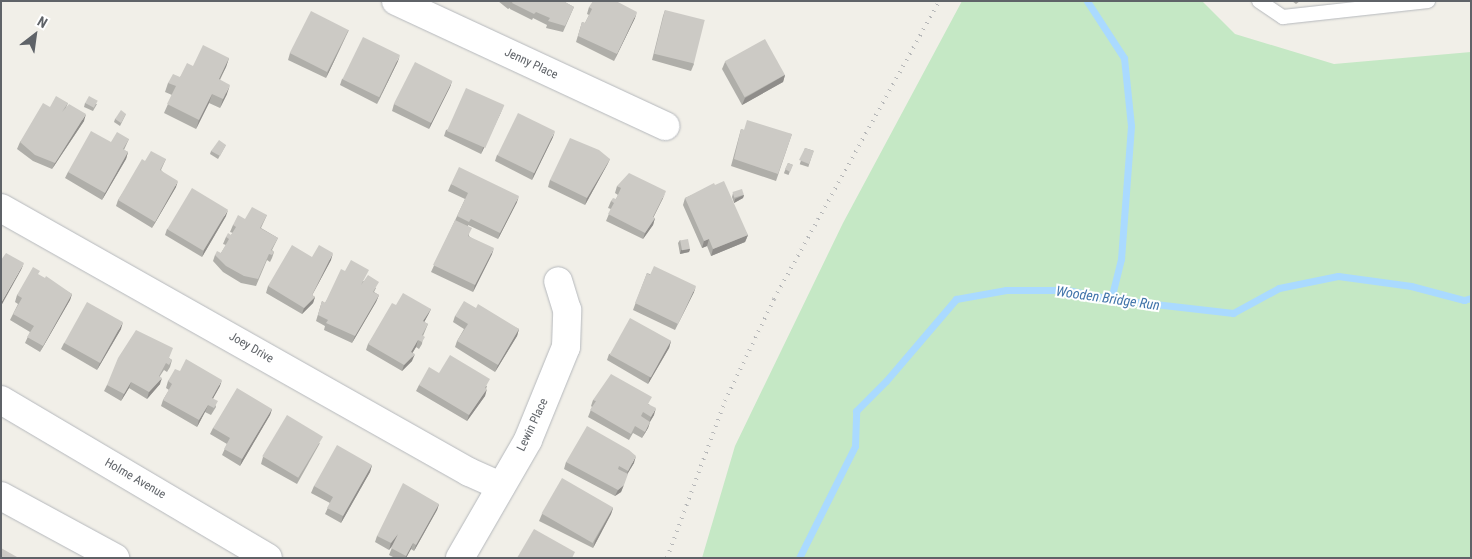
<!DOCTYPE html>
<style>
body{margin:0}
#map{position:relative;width:1472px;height:559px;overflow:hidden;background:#f1efe8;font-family:"Roboto Condensed",sans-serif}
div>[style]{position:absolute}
.green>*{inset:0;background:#c5e8c5}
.stream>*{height:7px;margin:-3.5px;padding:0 3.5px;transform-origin:3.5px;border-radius:3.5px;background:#aadaff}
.roads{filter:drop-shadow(0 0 1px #b5b8bc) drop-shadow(0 0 1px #b5b8bc)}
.lane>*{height:14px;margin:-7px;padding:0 7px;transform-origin:7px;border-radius:7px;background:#fff}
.street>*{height:28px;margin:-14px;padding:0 14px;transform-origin:14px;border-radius:14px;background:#fff}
.secondary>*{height:28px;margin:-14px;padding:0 14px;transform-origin:14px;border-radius:14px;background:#fff}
.rail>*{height:4px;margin-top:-2px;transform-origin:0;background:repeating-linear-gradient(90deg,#b6b7b8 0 1px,transparent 0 7px)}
.wall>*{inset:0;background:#afaea9;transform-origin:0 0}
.shaded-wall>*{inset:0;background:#8f8d8a}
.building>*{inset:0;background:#cccac5;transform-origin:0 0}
span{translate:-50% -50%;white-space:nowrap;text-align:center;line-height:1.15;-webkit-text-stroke:4px #fff;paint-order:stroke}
.street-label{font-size:12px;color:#5f6368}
.water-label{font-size:14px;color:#4174aa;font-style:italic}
.frame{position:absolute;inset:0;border:2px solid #5f6368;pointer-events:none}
.north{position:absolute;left:10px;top:10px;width:50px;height:50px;-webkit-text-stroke:4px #fff;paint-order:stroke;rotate:30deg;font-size:14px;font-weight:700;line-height:20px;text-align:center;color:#5f6368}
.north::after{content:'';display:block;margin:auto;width:18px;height:22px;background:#5f6368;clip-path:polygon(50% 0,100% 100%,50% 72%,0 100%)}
</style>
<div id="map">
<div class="green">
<i style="clip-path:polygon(962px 1px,1202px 1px,1235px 34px,1334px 64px,1471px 52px,1471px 558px,702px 558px,735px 446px,843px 223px)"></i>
</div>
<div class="stream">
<i style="left:1087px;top:1px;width:68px;rotate:57deg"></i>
<i style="left:1124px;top:58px;width:68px;rotate:84.1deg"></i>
<i style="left:1131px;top:126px;width:133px;rotate:94.3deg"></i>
<i style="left:1121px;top:259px;width:41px;rotate:104deg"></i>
<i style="left:799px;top:558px;width:125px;rotate:-63.4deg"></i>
<i style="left:855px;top:446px;width:35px;rotate:-88deg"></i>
<i style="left:856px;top:411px;width:42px;rotate:-45deg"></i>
<i style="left:886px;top:381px;width:108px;rotate:-49.5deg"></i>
<i style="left:956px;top:299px;width:51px;rotate:-10.2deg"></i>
<i style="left:1006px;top:290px;width:61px"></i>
<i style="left:1067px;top:290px;width:45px;rotate:11.6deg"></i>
<i style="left:1111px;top:299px;width:123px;rotate:6.5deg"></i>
<i style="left:1233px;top:313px;width:52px;rotate:-28.5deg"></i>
<i style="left:1279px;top:288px;width:60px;rotate:-11.5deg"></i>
<i style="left:1338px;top:276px;width:74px;rotate:7.8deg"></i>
<i style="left:1411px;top:286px;width:55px;rotate:14.8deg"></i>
<i style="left:1464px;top:300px;width:7px;rotate:-16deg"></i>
</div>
<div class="roads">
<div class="lane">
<i style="left:1259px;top:1px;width:29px;rotate:34deg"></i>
<i style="left:1283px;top:17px;width:146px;rotate:-6.3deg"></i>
</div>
<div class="street">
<i style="left:396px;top:1px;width:297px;rotate:24.9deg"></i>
<i style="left:1px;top:208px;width:537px;rotate:29.43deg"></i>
<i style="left:469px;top:472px;width:35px;rotate:24deg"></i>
<i style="left:460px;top:558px;width:136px;rotate:-60deg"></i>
<i style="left:528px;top:440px;width:100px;rotate:-67.8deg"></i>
<i style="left:566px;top:347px;width:37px;rotate:-88deg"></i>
<i style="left:567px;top:310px;width:30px;rotate:-107deg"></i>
</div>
<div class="secondary">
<i style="left:1px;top:400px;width:310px;rotate:30.6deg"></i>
<i style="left:1px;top:496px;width:130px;rotate:28.5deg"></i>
</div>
</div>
<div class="rail">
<i style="left:667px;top:558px;width:167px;rotate:-69.7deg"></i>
<i style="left:725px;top:401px;width:113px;rotate:-64.3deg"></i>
<i style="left:774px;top:299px;width:341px;rotate:-61deg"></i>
</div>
<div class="wall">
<i style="clip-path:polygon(498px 1px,563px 1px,574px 7px,563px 32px,546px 28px,547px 25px,533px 18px,532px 20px,510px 9px,510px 8px,508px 9px)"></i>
<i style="clip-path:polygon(1292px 1px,1300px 1px,1296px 4px)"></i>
<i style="clip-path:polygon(589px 7px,635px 18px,614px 61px,576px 42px,582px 22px,585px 23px,589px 15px,587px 14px)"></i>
<i style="clip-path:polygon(665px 10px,694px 64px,691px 71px,652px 60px,663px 16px)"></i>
<i style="clip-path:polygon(349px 30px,326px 78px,288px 60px,290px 53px)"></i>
<i style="clip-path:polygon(229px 58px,226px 67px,220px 80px,227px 94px,220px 108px,209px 103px,196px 129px,164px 113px,172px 95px,165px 92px,168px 83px,180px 77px,193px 66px)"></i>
<i style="clip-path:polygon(398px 61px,377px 104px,340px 85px,342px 79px)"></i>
<i style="clip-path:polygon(725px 62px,785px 75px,783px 82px,742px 105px,722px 69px)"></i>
<i style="clip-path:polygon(452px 81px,450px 87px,429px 129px,392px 111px,394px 104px)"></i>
<i style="clip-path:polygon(68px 103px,66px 108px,84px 121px,52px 169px,33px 161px,17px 149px,20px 142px,50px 107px)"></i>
<i style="clip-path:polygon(85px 103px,97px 104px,93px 111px,84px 107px)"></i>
<i style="clip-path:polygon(501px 112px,481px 154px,444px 136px,446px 130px)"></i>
<i style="clip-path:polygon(126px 114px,120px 126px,114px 122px,115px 119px)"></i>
<i style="clip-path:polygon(741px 129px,744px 130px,792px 134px,776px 181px,731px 166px)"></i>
<i style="clip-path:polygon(553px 137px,532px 180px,495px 161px,497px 155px)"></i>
<i style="clip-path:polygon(129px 139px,124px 150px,128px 152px,126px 159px,102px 200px,65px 178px,68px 172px,111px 142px)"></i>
<i style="clip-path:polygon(226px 145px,218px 159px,210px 154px,211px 151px)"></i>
<i style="left:805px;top:148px;width:9px;height:17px;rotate:18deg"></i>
<i style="clip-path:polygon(166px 159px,161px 170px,176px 187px,152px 228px,116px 206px,118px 200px,145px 161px)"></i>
<i style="clip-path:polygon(610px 159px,607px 165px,585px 205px,548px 187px,550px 180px)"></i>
<i style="left:788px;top:163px;width:5px;height:11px;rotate:22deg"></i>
<i style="clip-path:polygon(451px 184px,517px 202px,498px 239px,468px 225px,469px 236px,492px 254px,473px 292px,431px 272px,465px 199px,448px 191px)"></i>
<i style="clip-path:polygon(715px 185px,748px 235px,745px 242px,711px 256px,707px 246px,702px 248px,683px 205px,685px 198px)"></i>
<i style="clip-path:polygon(617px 186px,663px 198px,653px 218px,655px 218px,653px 225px,643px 239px,606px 221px,611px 209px,608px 208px,611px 201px,616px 199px,618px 195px,615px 193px)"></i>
<i style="clip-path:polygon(733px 193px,744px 195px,743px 198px,734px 203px,732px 197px)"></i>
<i style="clip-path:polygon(267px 215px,261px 228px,278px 238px,272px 250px,274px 252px,272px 258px,270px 262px,267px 260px,256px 286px,241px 283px,223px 272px,213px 261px,215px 255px,221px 253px,226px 245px,223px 244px,226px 237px,231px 235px,233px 233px,230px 232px,233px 225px,245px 219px)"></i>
<i style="clip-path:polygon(226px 216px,202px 257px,165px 235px,167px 229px)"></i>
<i style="clip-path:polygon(680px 240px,690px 249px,689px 252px,680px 254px,678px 243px)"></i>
<i style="clip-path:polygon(312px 257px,331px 260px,312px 295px,315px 297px,313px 303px,302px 314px,266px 293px,268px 286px)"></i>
<i style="clip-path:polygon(345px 271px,376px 288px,374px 292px,379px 295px,376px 302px,352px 343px,324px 330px,325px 326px,316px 321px,322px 301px,325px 303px)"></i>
<i style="clip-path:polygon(647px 273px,694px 292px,675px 330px,633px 310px)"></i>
<i style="clip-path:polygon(38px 275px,72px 294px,70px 300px,40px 352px,25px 343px,30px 332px,10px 320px,18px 304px,15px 302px,17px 295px)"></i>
<i style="clip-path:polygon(396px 305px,431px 309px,428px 315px,424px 322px,428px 324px,423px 336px,422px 344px,419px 349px,416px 347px,412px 353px,412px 361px,402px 371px,366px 350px,368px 344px)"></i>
<i style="clip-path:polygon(476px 308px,519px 329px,517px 336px,495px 372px,455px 347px,457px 341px,464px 329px,453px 322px,455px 316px)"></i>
<i style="clip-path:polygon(121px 329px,97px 370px,61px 349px,64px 343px)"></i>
<i style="clip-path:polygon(671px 341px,669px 348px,648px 384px,607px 360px,609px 354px)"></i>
<i style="clip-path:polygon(169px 358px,172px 360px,170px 367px,167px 372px,164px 370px,160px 376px,160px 384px,147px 399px,129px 388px,121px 401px,104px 391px,107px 385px)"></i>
<i style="clip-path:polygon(180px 371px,220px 386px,213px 398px,216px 407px,211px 415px,205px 412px,197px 427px,161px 406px,163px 400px,169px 390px,166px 388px,168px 381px)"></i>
<i style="clip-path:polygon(439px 373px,487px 386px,486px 389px,485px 396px,467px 421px,416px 391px,419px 385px)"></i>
<i style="clip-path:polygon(593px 400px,649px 404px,654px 415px,650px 422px,648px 428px,642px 438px,633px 433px,629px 440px,588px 417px,592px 407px,591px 406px)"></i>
<i style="clip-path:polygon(272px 409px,270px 415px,240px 466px,222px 455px,227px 444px,210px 434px,213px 428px)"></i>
<i style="clip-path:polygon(320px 443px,297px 484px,261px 464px,263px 457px)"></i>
<i style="clip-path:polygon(566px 462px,634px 463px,627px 474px,621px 492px,615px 496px,564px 469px)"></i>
<i style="clip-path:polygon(372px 465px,370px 472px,341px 523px,325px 514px,330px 503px,311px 493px,314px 486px)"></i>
<i style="clip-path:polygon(439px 504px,437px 510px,414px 551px,411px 549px,406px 558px,395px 558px,389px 555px,393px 545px,389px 550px,375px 542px,377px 536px)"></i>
<i style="clip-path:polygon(613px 508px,611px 514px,593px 548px,539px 521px,542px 514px)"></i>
</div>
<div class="shaded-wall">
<i style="clip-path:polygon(637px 12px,635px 18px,614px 61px,617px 54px)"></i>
<i style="clip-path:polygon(349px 30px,346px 36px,326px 78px,328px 72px)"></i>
<i style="clip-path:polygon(400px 55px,398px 61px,377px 104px,380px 97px)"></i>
<i style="clip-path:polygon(229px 58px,226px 67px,215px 88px,219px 79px)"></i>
<i style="clip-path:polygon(785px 75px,783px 82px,742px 105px,745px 98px)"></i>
<i style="clip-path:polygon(452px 81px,450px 87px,429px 129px,431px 122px)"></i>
<i style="clip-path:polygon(230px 85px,227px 94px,220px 108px,223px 99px)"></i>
<i style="clip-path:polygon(212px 94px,209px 103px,196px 129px,199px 120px)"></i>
<i style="clip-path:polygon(504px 105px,501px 112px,481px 154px,483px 148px)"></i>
<i style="clip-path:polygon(86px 114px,84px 121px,52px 169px,55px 163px)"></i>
<i style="clip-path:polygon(555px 131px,553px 137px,532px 180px,534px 173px)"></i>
<i style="clip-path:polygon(128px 152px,126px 159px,102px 200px,105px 193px)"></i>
<i style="clip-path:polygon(610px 159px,607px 165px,585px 205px,587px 198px)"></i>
<i style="clip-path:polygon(178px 181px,176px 187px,152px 228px,155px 222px)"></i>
<i style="clip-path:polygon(666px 191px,663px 198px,650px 224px,653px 217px)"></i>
<i style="clip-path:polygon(744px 195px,743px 198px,734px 203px,735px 199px)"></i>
<i style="clip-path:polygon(519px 196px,517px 202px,498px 239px,500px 233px)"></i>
<i style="clip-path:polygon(228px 210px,226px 216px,202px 257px,204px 250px)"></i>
<i style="clip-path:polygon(655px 218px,653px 225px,643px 239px,645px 233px)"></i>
<i style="clip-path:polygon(748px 235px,745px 242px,711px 256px,713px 249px)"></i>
<i style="clip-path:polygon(709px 239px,707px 246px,702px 248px,704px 241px)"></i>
<i style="clip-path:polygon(494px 248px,492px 254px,473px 292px,475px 285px)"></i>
<i style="clip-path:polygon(690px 249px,689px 252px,680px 254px,681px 250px)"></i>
<i style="clip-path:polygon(333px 253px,331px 260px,309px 301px)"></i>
<i style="clip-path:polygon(24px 263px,21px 270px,1px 306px,1px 303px)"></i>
<i style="clip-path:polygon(696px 286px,694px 292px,675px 330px,678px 324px)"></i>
<i style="clip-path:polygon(72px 294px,70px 300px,40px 352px,43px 346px)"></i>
<i style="clip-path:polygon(379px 295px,376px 302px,352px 343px,355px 336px)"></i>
<i style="clip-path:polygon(315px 297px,313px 303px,302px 314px,304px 308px)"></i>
<i style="clip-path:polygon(431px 309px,428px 315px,421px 328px,423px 321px)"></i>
<i style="clip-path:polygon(123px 322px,121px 329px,97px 370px,100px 363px)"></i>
<i style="clip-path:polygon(519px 329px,517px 336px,495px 372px,498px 365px)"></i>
<i style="clip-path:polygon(418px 340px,416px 347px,409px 359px,411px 352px)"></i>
<i style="clip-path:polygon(671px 341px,669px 348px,648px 384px,650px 377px)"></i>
<i style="clip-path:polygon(415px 354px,412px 361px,402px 371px,404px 365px)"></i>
<i style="clip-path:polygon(162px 378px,160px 384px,147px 399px,149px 392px)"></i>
<i style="clip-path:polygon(222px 380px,220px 386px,210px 404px,212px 398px)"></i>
<i style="clip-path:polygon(131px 382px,129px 388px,121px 401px,124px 394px)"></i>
<i style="clip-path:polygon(487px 389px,485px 396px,467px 421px,469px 415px)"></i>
<i style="clip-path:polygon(208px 405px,205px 412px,197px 427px,199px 420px)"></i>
<i style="clip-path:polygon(656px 408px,654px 415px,649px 423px,651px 417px)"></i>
<i style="clip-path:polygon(272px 409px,270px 415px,240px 466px,242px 459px)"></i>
<i style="clip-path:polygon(650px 422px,648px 428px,642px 438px)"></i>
<i style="clip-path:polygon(636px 456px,634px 463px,625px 478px,628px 471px)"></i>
<i style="clip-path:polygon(372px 465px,370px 472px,341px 523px,343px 516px)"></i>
<i style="clip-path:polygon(624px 485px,621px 492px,615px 496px,618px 490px)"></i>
<i style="clip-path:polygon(439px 504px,437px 510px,414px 551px,416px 545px)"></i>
<i style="clip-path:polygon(613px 508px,611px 514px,593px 548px,595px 541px)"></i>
<i style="clip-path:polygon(398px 534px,396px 541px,389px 550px,391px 543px)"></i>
<i style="clip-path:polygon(413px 543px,411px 549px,406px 558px,405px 558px)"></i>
</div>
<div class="building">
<i style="clip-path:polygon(513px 1px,563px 1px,574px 7px,565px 26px,548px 21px,550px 18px,536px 12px,534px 14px,512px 3px)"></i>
<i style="clip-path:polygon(593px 1px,616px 1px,637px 12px,617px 54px,578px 36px,582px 22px,585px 23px,592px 9px,589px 7px)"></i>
<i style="left:665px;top:10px;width:41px;height:45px;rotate:14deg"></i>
<i style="left:311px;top:11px;width:42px;height:47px;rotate:27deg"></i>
<i style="left:363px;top:37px;width:41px;height:47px;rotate:26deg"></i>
<i style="left:765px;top:39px;width:41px;height:46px;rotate:61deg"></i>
<i style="clip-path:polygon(203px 45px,229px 58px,219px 79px,230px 85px,223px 99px,212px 94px,199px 120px,167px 104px,176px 86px,168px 83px,173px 74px,180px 77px,187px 63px,193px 66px)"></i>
<i style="left:415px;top:62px;width:42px;height:47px;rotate:27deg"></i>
<i style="left:466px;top:88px;width:42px;height:47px;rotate:24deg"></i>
<i style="clip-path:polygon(56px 96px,68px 103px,62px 112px,69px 104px,86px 114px,55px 163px,35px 155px,20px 142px,43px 103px,50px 107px)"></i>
<i style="left:89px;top:96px;width:10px;height:8px;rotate:29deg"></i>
<i style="clip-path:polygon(121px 110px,126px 114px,121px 123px,115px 119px)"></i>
<i style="left:518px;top:113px;width:41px;height:47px;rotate:26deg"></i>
<i style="clip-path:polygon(747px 120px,792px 134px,778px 174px,734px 159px,741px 129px,744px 130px)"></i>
<i style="clip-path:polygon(91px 131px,111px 142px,117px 132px,129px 139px,123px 149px,128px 152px,105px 193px,68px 172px)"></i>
<i style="clip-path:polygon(570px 138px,599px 150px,610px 159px,587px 198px,550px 180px)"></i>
<i style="clip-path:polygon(219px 140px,226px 145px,220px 156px,211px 151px)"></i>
<i style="clip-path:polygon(805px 148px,814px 151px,809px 164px,799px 160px)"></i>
<i style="clip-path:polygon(151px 151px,166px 159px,160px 170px,178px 181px,155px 222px,118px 200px,142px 159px,145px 161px)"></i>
<i style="clip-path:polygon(788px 163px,793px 165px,790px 172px,785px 169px)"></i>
<i style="clip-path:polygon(459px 167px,519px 196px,500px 233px,471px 219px,469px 222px,457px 216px,468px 193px,451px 184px)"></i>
<i style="clip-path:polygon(629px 173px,666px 191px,653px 217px,655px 218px,645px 233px,608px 214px,614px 203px,611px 201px,613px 198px,616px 199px,621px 188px,617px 186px)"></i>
<i style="clip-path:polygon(724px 181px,748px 235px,713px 249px,709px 239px,704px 241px,685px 198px,714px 183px,715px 185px)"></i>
<i style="left:192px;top:188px;width:42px;height:48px;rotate:31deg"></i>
<i style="left:742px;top:189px;width:6px;height:10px;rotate:72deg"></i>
<i style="clip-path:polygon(252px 207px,267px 215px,260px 228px,278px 238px,271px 250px,274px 252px,272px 255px,269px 254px,258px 279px,244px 276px,226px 266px,215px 255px,217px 251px,221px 253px,229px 239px,226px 237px,228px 233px,231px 235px,236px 227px,233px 225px,238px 215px,245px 219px)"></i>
<i style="clip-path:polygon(455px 220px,472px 228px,468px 236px,494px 248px,475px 285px,433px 265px)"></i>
<i style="left:688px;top:239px;width:10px;height:8px;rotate:79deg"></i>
<i style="clip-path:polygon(292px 245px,312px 257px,319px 245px,333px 253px,312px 295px,315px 297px,304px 308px,268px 286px)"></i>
<i style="clip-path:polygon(6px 253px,24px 263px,1px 303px,1px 260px)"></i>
<i style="clip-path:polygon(351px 260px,369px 270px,361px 285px,368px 275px,379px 282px,373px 292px,379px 295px,355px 336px,326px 323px,328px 320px,318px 315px,322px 301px,325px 303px,341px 269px,345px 271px)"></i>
<i style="clip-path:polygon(654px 266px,696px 286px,678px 324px,635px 303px,647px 273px,650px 275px)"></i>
<i style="clip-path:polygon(33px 267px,40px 271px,38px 274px,45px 278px,46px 276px,72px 294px,43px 346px,27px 337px,34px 326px,13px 314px,22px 298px,17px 295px)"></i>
<i style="clip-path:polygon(403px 293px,431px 309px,423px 321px,428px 324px,422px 335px,425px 337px,422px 342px,418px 340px,411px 352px,415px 354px,404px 365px,368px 344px,392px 303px,396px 305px)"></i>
<i style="clip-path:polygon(464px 301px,476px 308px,478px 304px,519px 329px,498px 365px,457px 341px,468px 324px,455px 316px)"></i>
<i style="left:87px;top:302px;width:41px;height:47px;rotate:29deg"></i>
<i style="left:630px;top:318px;width:47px;height:42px;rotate:29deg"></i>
<i style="clip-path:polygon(136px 330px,173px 348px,169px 358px,172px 360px,169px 365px,166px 363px,159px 376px,162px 378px,149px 392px,131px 382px,124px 394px,107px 385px,118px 358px)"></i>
<i style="clip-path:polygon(450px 355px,490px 379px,485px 388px,487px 389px,469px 415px,419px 385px,429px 367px,439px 373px)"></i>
<i style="clip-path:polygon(186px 359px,222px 380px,212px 398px,218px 401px,214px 408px,208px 405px,199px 420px,163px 400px,172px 384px,168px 381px,175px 369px,180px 371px)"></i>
<i style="clip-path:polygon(611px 374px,652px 397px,648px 404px,656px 408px,651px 417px,643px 412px,641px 416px,650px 422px,645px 432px,635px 426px,631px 434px,590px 410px,596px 401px,593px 400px)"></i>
<i style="clip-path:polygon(237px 388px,272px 409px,242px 459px,224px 449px,230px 438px,213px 428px)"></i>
<i style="left:287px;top:415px;width:42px;height:48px;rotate:31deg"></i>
<i style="clip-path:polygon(587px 426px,629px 450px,636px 456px,628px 471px,619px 466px,618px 469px,628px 474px,624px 485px,618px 490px,566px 462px)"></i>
<i style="clip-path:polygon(337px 445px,372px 465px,343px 516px,327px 508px,333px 497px,314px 486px)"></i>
<i style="left:562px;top:478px;width:59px;height:41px;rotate:30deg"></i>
<i style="clip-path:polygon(403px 483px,439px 504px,416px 545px,413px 543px,406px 556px,391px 548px,398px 534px,391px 543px,377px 536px)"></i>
<i style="clip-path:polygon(534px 529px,575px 552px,572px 558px,517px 558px)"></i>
<i style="clip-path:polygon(1px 548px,17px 557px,16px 558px,1px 558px)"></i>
</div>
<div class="street-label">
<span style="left:531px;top:64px;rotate:25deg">Jenny Place</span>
<span style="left:251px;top:348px;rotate:30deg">Joey Drive</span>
<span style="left:533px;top:425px;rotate:-65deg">Lewin Place</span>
<span style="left:135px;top:479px;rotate:30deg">Holme Avenue</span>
</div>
<div class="water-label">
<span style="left:1108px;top:298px;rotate:8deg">Wooden Bridge Run</span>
</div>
<div class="frame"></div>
<div class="north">N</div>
</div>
